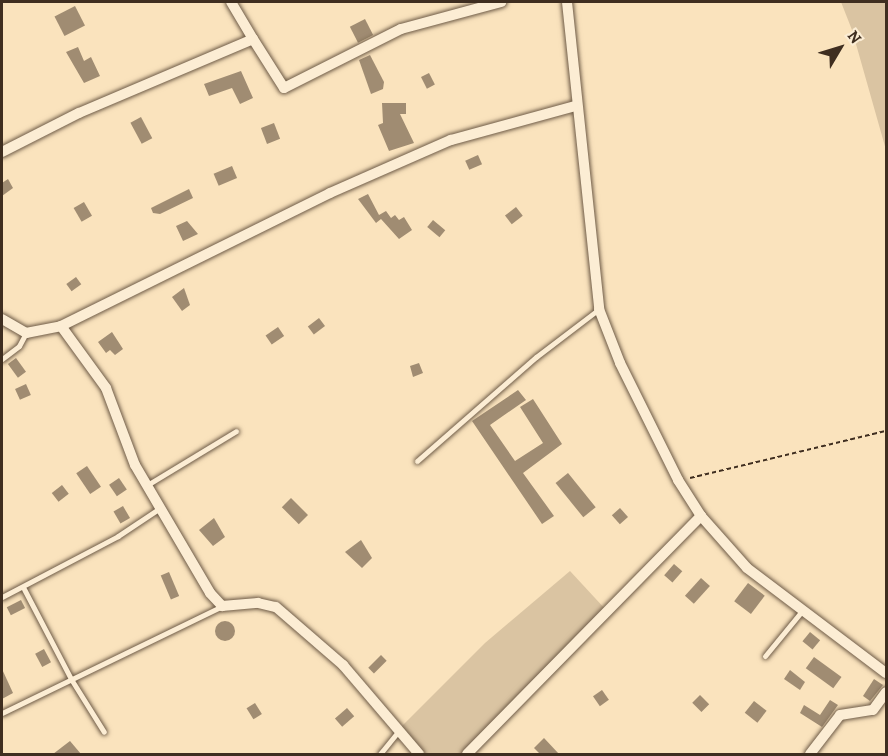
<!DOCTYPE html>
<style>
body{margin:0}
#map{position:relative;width:888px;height:756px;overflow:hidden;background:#fae3bd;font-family:Alegreya,serif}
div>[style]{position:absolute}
.green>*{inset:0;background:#dac4a2}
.building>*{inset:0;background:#a08c72;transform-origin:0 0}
.round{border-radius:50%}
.path>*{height:2px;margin-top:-1px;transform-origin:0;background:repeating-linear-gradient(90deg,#3f2e20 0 4.5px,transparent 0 7.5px)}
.roads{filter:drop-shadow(0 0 2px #6e5b47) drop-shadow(0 0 2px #6e5b47)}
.service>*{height:5px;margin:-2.5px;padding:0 2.5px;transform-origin:2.5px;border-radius:2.5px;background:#fcedd4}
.minor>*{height:10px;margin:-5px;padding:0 5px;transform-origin:5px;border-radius:5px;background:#fcedd4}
span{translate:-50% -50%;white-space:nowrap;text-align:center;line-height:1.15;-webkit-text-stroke:6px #fcedd4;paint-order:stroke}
.frame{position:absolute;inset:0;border:3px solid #3f2e20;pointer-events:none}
.north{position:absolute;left:810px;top:18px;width:60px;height:60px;-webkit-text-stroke:4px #fcedd4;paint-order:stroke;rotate:52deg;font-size:16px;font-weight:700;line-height:24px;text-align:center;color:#3f2e20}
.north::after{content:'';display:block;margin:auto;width:21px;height:27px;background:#3f2e20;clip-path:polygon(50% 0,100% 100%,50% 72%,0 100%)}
</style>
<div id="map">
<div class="green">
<i style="clip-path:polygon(841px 2px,886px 2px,886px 150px,852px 30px)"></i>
<i style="clip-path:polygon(570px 571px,607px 611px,466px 754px,423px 754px,398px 730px,485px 643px)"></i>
</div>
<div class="building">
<i style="left:75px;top:6px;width:22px;height:23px;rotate:63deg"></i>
<i style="left:365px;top:19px;width:18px;height:17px;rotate:63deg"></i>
<i style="clip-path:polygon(78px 47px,84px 61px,91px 57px,100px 76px,84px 83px,66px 52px)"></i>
<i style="clip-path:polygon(370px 55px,384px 82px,383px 89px,371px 94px,359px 60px)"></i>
<i style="clip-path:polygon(241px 71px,253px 98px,240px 104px,232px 88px,209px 96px,204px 84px)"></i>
<i style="left:429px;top:73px;width:13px;height:9px;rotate:63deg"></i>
<i style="clip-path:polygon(382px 103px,406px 103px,406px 114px,400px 114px,414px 143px,389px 151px,378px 125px,383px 123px)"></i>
<i style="left:141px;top:117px;width:24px;height:12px;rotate:62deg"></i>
<i style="left:274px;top:123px;width:17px;height:14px;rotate:69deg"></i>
<i style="left:478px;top:155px;width:10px;height:14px;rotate:66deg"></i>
<i style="left:232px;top:166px;width:13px;height:20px;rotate:67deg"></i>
<i style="clip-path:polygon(8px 179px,13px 188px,2px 196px,2px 183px)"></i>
<i style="clip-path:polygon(189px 189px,193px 198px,160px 214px,153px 213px,151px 208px)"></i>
<i style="clip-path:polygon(368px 194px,379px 215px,386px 211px,391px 218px,395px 215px,399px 220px,404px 217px,412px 230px,399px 239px,381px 219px,376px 223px,358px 199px)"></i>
<i style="left:84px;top:202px;width:16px;height:12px;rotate:60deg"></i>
<i style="left:516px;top:207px;width:11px;height:14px;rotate:52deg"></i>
<i style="left:433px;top:220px;width:16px;height:9px;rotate:40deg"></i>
<i style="clip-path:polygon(187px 221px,198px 234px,183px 241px,176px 226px)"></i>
<i style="left:76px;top:277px;width:9px;height:12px;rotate:54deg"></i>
<i style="clip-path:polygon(184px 288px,190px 305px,182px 311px,172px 297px)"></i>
<i style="left:319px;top:318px;width:10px;height:14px;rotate:53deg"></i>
<i style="left:278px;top:327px;width:11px;height:15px;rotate:56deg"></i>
<i style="clip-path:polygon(112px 332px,123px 349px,115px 355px,110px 350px,106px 353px,98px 342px)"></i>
<i style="left:16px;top:358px;width:17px;height:10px;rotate:54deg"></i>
<i style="clip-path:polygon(419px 363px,423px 373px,413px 377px,410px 366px)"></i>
<i style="left:26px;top:384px;width:12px;height:12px;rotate:66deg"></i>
<i style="clip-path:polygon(518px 390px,526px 400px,490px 425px,515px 461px,543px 443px,520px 407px,533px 399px,562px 444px,523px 473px,554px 516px,542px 524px,472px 421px)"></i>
<i style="left:87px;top:466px;width:25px;height:13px;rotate:56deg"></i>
<i style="left:568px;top:473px;width:44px;height:16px;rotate:51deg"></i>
<i style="left:119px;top:478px;width:14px;height:12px;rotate:56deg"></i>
<i style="left:62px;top:485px;width:11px;height:13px;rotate:52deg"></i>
<i style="left:291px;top:498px;width:24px;height:13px;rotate:45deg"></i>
<i style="left:123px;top:506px;width:14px;height:11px;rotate:60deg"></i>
<i style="left:620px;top:508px;width:12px;height:11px;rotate:48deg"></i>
<i style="clip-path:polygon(214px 518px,225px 537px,213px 546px,199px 530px)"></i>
<i style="clip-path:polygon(361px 540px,372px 558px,362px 568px,345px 552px)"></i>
<i style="left:674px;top:564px;width:11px;height:15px;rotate:41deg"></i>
<i style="left:169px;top:572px;width:26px;height:9px;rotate:67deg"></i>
<i style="left:701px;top:578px;width:12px;height:24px;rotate:42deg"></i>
<i style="left:748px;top:583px;width:21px;height:23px;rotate:37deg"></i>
<i style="left:21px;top:600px;width:9px;height:16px;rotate:63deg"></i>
<i class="round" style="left:215px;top:621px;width:20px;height:20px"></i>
<i style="left:810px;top:632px;width:13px;height:12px;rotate:39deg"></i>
<i style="left:44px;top:649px;width:15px;height:10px;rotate:62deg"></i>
<i style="left:381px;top:655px;width:8px;height:18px;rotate:45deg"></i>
<i style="left:814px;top:657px;width:34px;height:14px;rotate:36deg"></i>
<i style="clip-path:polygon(2px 669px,13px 693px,2px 699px)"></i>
<i style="clip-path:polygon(790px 670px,805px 682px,800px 690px,784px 679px)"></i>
<i style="clip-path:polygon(874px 679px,883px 685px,870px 701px,863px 696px)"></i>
<i style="left:602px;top:690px;width:12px;height:11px;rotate:55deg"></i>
<i style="left:700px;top:695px;width:13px;height:11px;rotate:45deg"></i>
<i style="clip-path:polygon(830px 700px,838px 705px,822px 727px,800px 713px,804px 705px,820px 715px)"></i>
<i style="left:754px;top:701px;width:16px;height:15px;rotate:38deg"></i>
<i style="left:255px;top:703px;width:13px;height:10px;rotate:58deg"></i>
<i style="left:347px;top:708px;width:11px;height:16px;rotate:49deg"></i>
<i style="clip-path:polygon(544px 738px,559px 754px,540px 754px,534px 748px)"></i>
<i style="clip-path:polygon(70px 741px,81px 754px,53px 754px)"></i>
</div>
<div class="path">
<i style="left:690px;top:478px;width:202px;rotate:-13.5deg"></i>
</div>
<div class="roads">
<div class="service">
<i style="left:2px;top:359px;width:21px;rotate:-37deg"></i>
<i style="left:19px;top:346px;width:15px;rotate:-62deg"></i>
<i style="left:417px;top:461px;width:158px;rotate:-41.2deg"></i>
<i style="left:536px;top:357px;width:79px;rotate:-37.3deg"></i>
<i style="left:147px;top:485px;width:104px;rotate:-31.2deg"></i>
<i style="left:24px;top:589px;width:102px;rotate:62.4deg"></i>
<i style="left:71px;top:679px;width:62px;rotate:58.1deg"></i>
<i style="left:2px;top:597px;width:131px;rotate:-27.7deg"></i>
<i style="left:118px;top:536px;width:50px;rotate:-33.7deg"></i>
<i style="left:765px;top:656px;width:58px;rotate:-50.6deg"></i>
<i style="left:2px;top:713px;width:245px;rotate:-25.9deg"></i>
<i style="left:380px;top:754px;width:28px;rotate:-51deg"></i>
</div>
<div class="minor">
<i style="left:567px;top:2px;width:309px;rotate:84deg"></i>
<i style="left:599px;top:309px;width:58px;rotate:68.7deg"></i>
<i style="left:620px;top:363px;width:131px;rotate:63.6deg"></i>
<i style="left:678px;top:480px;width:43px;rotate:57.4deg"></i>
<i style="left:701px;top:516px;width:69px;rotate:48.5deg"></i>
<i style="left:747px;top:568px;width:174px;rotate:37.1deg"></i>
<i style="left:253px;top:39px;width:58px;rotate:57.7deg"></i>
<i style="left:284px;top:88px;width:131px;rotate:-26.8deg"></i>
<i style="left:401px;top:29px;width:104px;rotate:-15.1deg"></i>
<i style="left:2px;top:152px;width:86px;rotate:-26.9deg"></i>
<i style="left:79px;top:113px;width:189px;rotate:-23deg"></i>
<i style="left:253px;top:39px;width:43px;rotate:-120.7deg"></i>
<i style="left:2px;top:319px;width:28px;rotate:30deg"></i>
<i style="left:26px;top:333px;width:36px;rotate:-11deg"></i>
<i style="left:61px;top:326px;width:300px;rotate:-26.3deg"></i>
<i style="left:330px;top:193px;width:132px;rotate:-23.7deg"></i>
<i style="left:451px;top:140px;width:129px;rotate:-15.3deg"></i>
<i style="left:61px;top:326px;width:77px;rotate:54deg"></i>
<i style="left:106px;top:388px;width:82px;rotate:69.4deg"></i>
<i style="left:135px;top:465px;width:148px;rotate:59.6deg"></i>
<i style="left:210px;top:593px;width:18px;rotate:47deg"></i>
<i style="left:222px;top:606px;width:36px;rotate:-5deg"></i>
<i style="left:258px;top:603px;width:18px;rotate:13deg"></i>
<i style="left:276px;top:607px;width:89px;rotate:40.9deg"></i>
<i style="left:343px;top:665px;width:117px;rotate:49.5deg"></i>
<i style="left:467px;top:754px;width:334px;rotate:-45.5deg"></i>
<i style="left:810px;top:754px;width:49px;rotate:-52.4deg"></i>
<i style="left:840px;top:715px;width:33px;rotate:-9deg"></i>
<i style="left:873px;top:710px;width:22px;rotate:-54deg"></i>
</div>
</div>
<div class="frame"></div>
<div class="north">N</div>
</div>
